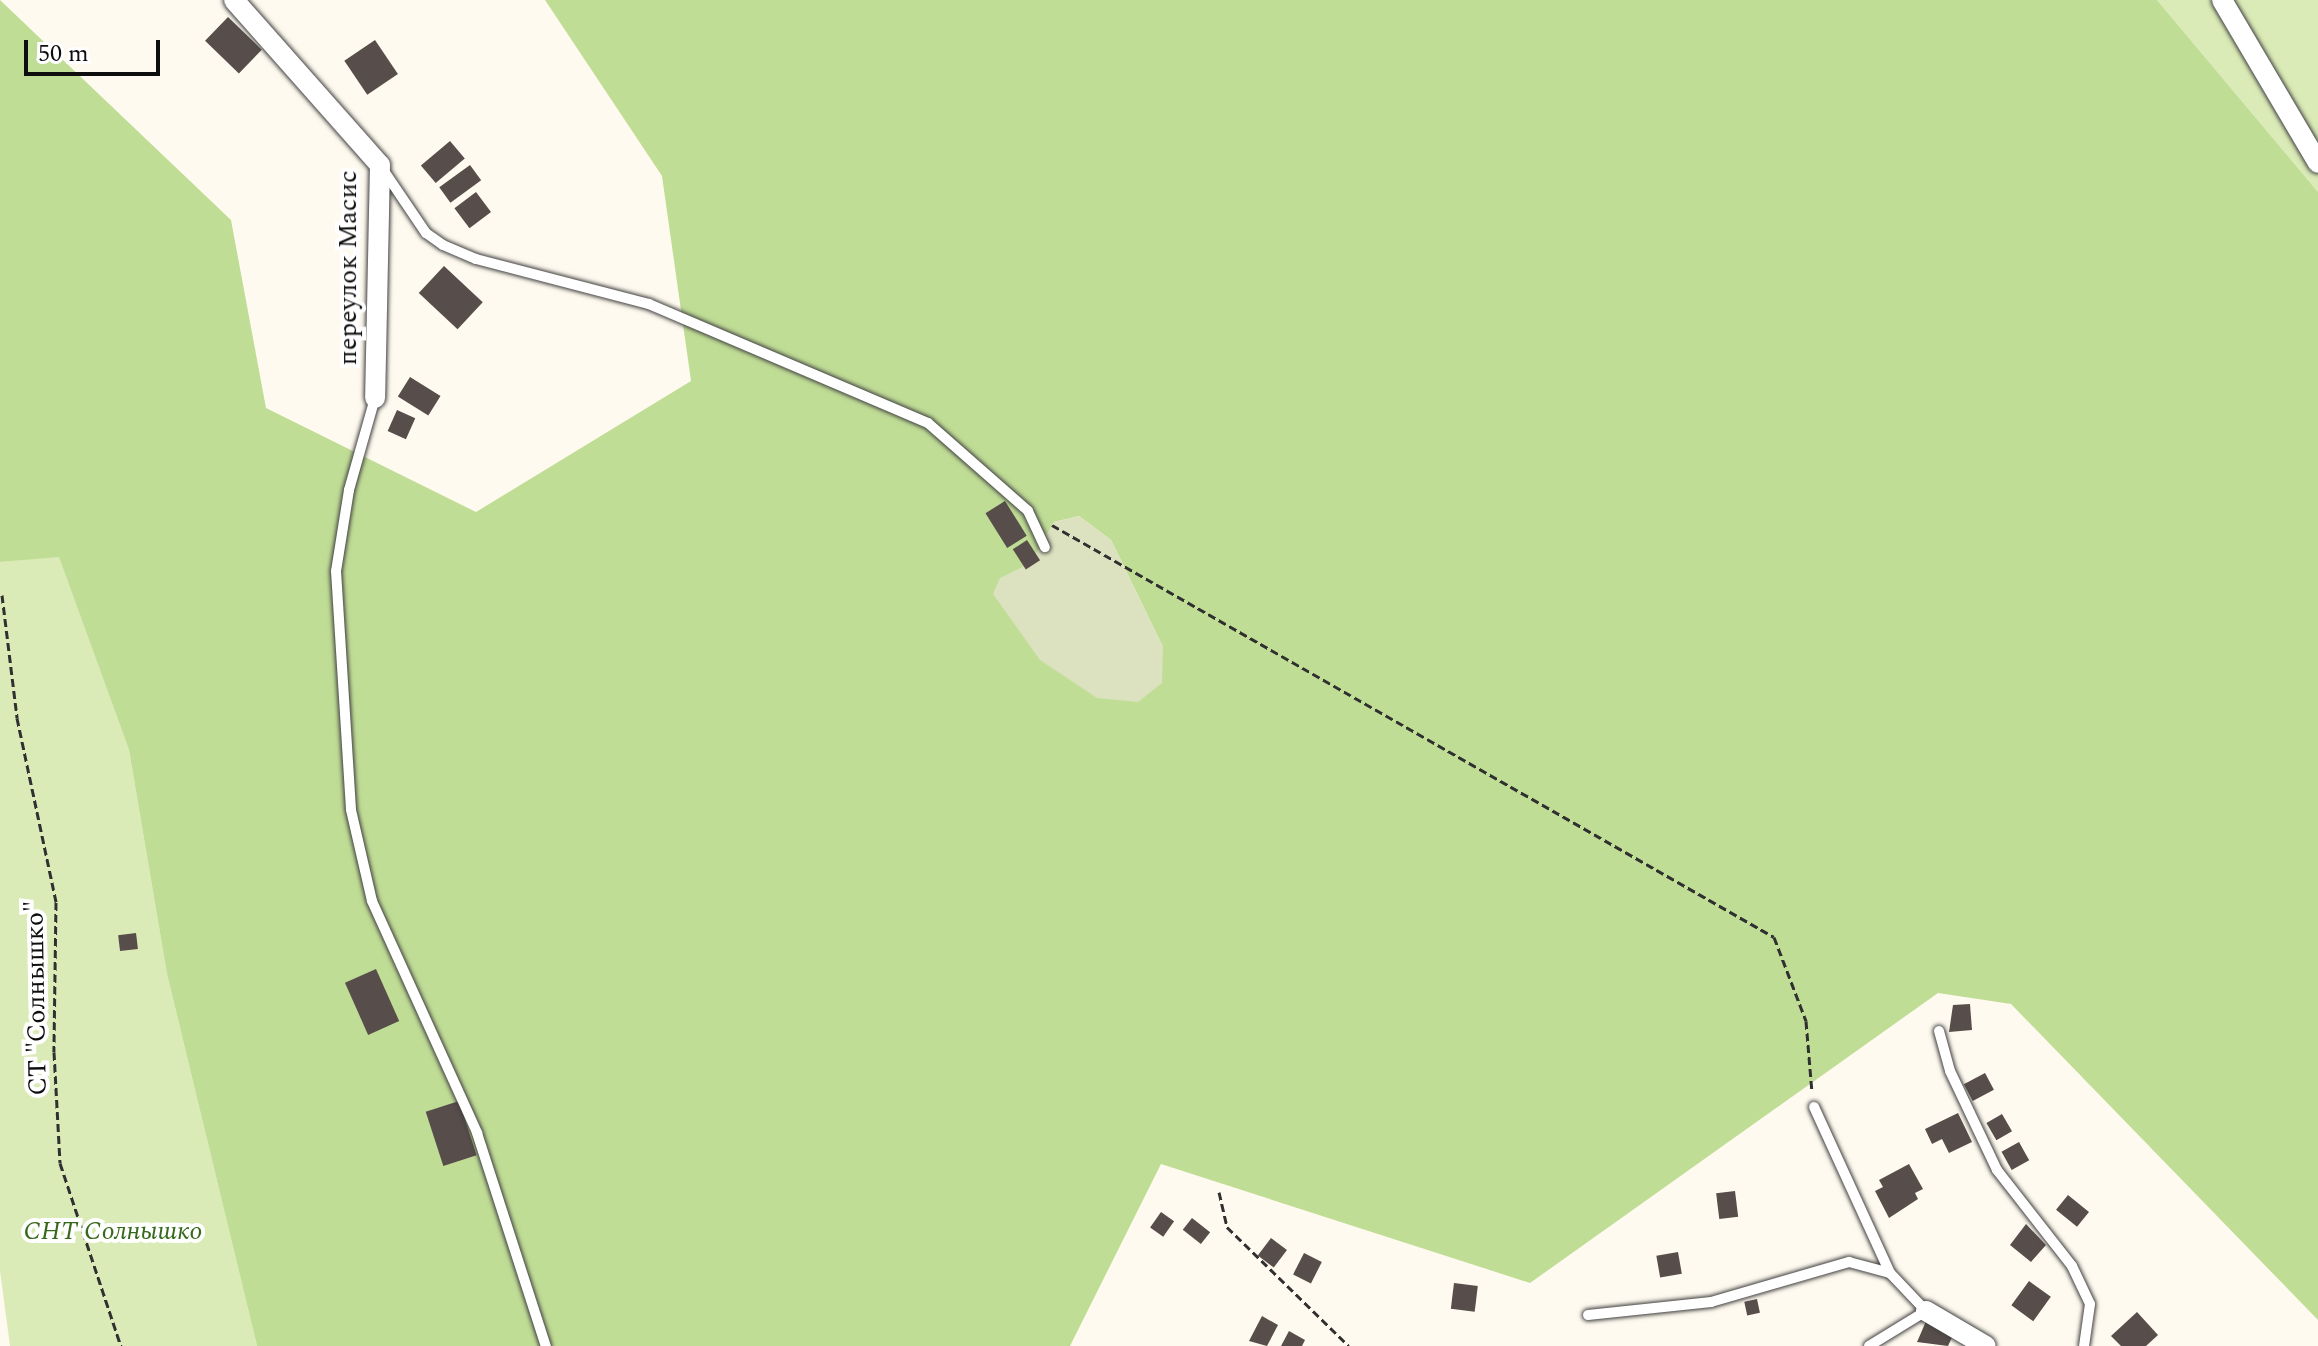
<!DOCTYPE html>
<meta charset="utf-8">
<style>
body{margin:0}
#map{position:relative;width:2318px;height:1346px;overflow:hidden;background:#fffaef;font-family:Spectral,serif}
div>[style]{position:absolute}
.green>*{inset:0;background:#daebb7}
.forest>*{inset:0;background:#c0dd96}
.cemetery>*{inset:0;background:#dce2bf}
.building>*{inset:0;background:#574d4a;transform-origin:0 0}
.path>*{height:3px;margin-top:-1.5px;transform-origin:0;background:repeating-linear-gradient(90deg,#303030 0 8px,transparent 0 12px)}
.roads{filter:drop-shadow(0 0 2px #414141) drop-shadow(0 0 2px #414141)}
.service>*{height:10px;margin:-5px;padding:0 5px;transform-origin:5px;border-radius:5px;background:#fff}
.minor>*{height:20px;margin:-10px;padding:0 10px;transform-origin:10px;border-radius:10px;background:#fff}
span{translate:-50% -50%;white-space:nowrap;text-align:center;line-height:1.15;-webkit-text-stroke:8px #fff;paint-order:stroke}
.street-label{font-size:26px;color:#0e0e0e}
.park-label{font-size:26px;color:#37691b;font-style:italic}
.scale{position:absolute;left:24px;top:40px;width:136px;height:36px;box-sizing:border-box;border:4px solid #0e0e0e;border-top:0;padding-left:10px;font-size:24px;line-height:28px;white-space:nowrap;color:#0e0e0e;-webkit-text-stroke:6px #fff;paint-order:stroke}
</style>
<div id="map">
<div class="green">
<i style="clip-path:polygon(2157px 0,2318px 0,2318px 192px)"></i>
<i style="clip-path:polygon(59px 556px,129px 750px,167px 974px,257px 1346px,10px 1346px,0 1271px,0 562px)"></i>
</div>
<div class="forest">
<i style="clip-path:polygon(evenodd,0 0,231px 220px,266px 408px,476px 512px,691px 381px,662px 176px,545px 0,2157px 0,2318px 192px,2318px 1320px,2011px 1004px,1938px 993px,1530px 1283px,1161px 1164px,1070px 1346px,257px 1346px,167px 974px,129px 750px,59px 557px,0 562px,0 0,1079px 516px,1111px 540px,1163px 647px,1000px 579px,1031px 563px,1054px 522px,1079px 516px)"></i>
</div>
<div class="cemetery">
<i style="clip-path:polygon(1079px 516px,1111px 540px,1163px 647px,1162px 683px,1138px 702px,1097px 698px,1040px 660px,993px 594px,1000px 578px,1031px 563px,1054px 522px)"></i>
</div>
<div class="building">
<i style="left:228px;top:17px;width:47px;height:33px;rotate:44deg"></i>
<i style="left:375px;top:40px;width:41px;height:37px;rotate:56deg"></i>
<i style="left:450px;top:141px;width:23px;height:38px;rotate:50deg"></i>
<i style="left:470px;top:165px;width:19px;height:38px;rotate:54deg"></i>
<i style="left:476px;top:192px;width:25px;height:27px;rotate:53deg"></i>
<i style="left:444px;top:266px;width:53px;height:37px;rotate:43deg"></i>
<i style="left:410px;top:377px;width:36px;height:23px;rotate:32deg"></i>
<i style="left:397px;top:410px;width:20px;height:23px;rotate:24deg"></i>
<i style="left:1005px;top:501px;width:41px;height:23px;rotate:58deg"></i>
<i style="left:1027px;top:540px;width:24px;height:17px;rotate:57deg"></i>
<i style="left:136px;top:933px;width:16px;height:18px;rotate:83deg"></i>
<i style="left:376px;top:969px;width:57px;height:34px;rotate:66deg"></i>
<i style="clip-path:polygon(1970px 1004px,1972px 1030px,1949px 1032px,1953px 1005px)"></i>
<i style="left:1985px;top:1073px;width:19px;height:24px;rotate:62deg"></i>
<i style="left:459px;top:1101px;width:57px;height:35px;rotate:72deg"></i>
<i style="clip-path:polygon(1958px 1113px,1972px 1142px,1949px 1153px,1942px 1139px,1932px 1144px,1925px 1129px)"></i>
<i style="left:2002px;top:1114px;width:20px;height:18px;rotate:60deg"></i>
<i style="left:2019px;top:1142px;width:21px;height:20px;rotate:61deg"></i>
<i style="clip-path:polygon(1909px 1164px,1923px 1189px,1915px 1193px,1918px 1199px,1889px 1218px,1875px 1191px,1883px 1187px,1879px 1180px)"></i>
<i style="left:1735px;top:1191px;width:26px;height:19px;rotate:83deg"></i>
<i style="left:2068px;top:1195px;width:27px;height:19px;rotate:39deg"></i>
<i style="left:1161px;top:1212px;width:16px;height:19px;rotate:35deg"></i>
<i style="left:1192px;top:1218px;width:23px;height:15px;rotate:38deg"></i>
<i style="clip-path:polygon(2026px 1224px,2046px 1245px,2031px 1262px,2010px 1245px)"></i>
<i style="left:1271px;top:1238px;width:20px;height:22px;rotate:37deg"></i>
<i style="left:1678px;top:1252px;width:22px;height:22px;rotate:80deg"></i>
<i style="left:1304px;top:1253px;width:20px;height:24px;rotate:27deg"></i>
<i style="left:2029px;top:1281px;width:27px;height:30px;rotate:36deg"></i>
<i style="left:1454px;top:1283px;width:24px;height:26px;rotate:7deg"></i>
<i style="left:1757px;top:1299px;width:14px;height:13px;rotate:78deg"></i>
<i style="clip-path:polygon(2137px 1312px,2158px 1335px,2146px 1346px,2121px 1346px,2111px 1336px)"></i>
<i style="clip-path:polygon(1262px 1316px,1278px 1325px,1267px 1346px,1249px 1341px)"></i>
<i style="clip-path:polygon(1927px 1319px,1955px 1331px,1948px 1346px,1917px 1342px)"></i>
<i style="clip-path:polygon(1289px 1331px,1305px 1340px,1302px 1346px,1281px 1346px)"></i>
</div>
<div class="path">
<i style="left:1052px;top:525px;width:831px;rotate:29.71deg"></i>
<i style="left:1774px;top:937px;width:90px;rotate:69.1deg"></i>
<i style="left:1806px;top:1021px;width:71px;rotate:85.2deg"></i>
<i style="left:2px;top:595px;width:124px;rotate:83deg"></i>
<i style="left:17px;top:718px;width:188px;rotate:78deg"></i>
<i style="left:56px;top:902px;width:150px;rotate:90.8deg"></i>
<i style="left:54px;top:1052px;width:111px;rotate:86.9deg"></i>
<i style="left:60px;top:1163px;width:193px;rotate:71.6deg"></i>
<i style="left:1219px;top:1192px;width:36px;rotate:77deg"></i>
<i style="left:1227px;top:1227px;width:170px;rotate:44.3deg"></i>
</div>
<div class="roads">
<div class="service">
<i style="left:384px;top:171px;width:75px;rotate:55.9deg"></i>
<i style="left:426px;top:233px;width:21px;rotate:35deg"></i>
<i style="left:443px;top:245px;width:36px;rotate:23deg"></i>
<i style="left:476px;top:259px;width:179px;rotate:14.6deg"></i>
<i style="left:649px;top:304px;width:303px;rotate:23.1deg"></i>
<i style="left:928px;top:423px;width:133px;rotate:41.3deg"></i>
<i style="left:1028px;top:511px;width:40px;rotate:65deg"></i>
<i style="left:375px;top:398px;width:96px;rotate:105.8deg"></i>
<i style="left:349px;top:490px;width:82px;rotate:99.1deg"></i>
<i style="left:336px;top:571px;width:239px;rotate:86.4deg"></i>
<i style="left:351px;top:810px;width:93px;rotate:77deg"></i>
<i style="left:372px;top:901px;width:255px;rotate:65.6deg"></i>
<i style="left:477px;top:1133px;width:224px;rotate:72.1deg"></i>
<i style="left:1939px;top:1031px;width:41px;rotate:74.6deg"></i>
<i style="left:1950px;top:1071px;width:110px;rotate:64.6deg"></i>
<i style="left:1997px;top:1170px;width:122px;rotate:52deg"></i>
<i style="left:2072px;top:1266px;width:42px;rotate:64.7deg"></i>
<i style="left:2090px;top:1304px;width:42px;rotate:98.1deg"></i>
<i style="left:1814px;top:1107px;width:183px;rotate:65.4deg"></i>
<i style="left:1588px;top:1315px;width:124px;rotate:-6deg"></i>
<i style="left:1711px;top:1302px;width:144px;rotate:-16.2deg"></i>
<i style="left:1849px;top:1262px;width:42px;rotate:15deg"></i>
<i style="left:1890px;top:1273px;width:52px;rotate:46.5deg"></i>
<i style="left:1926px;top:1311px;width:67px;rotate:148.4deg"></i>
</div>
<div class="minor">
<i style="left:234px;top:0;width:220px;rotate:48.5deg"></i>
<i style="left:380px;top:165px;width:233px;rotate:91.2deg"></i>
<i style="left:2222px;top:0;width:189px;rotate:59.5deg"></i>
<i style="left:1926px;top:1311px;width:69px;rotate:30.3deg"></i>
</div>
</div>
<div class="street-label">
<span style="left:349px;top:268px;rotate:-90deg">переулок Масис</span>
<span style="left:37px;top:998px;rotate:-91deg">СТ "Солнышко"</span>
</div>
<div class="park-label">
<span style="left:113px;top:1232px">СНТ Солнышко</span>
</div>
<div class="scale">50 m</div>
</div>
